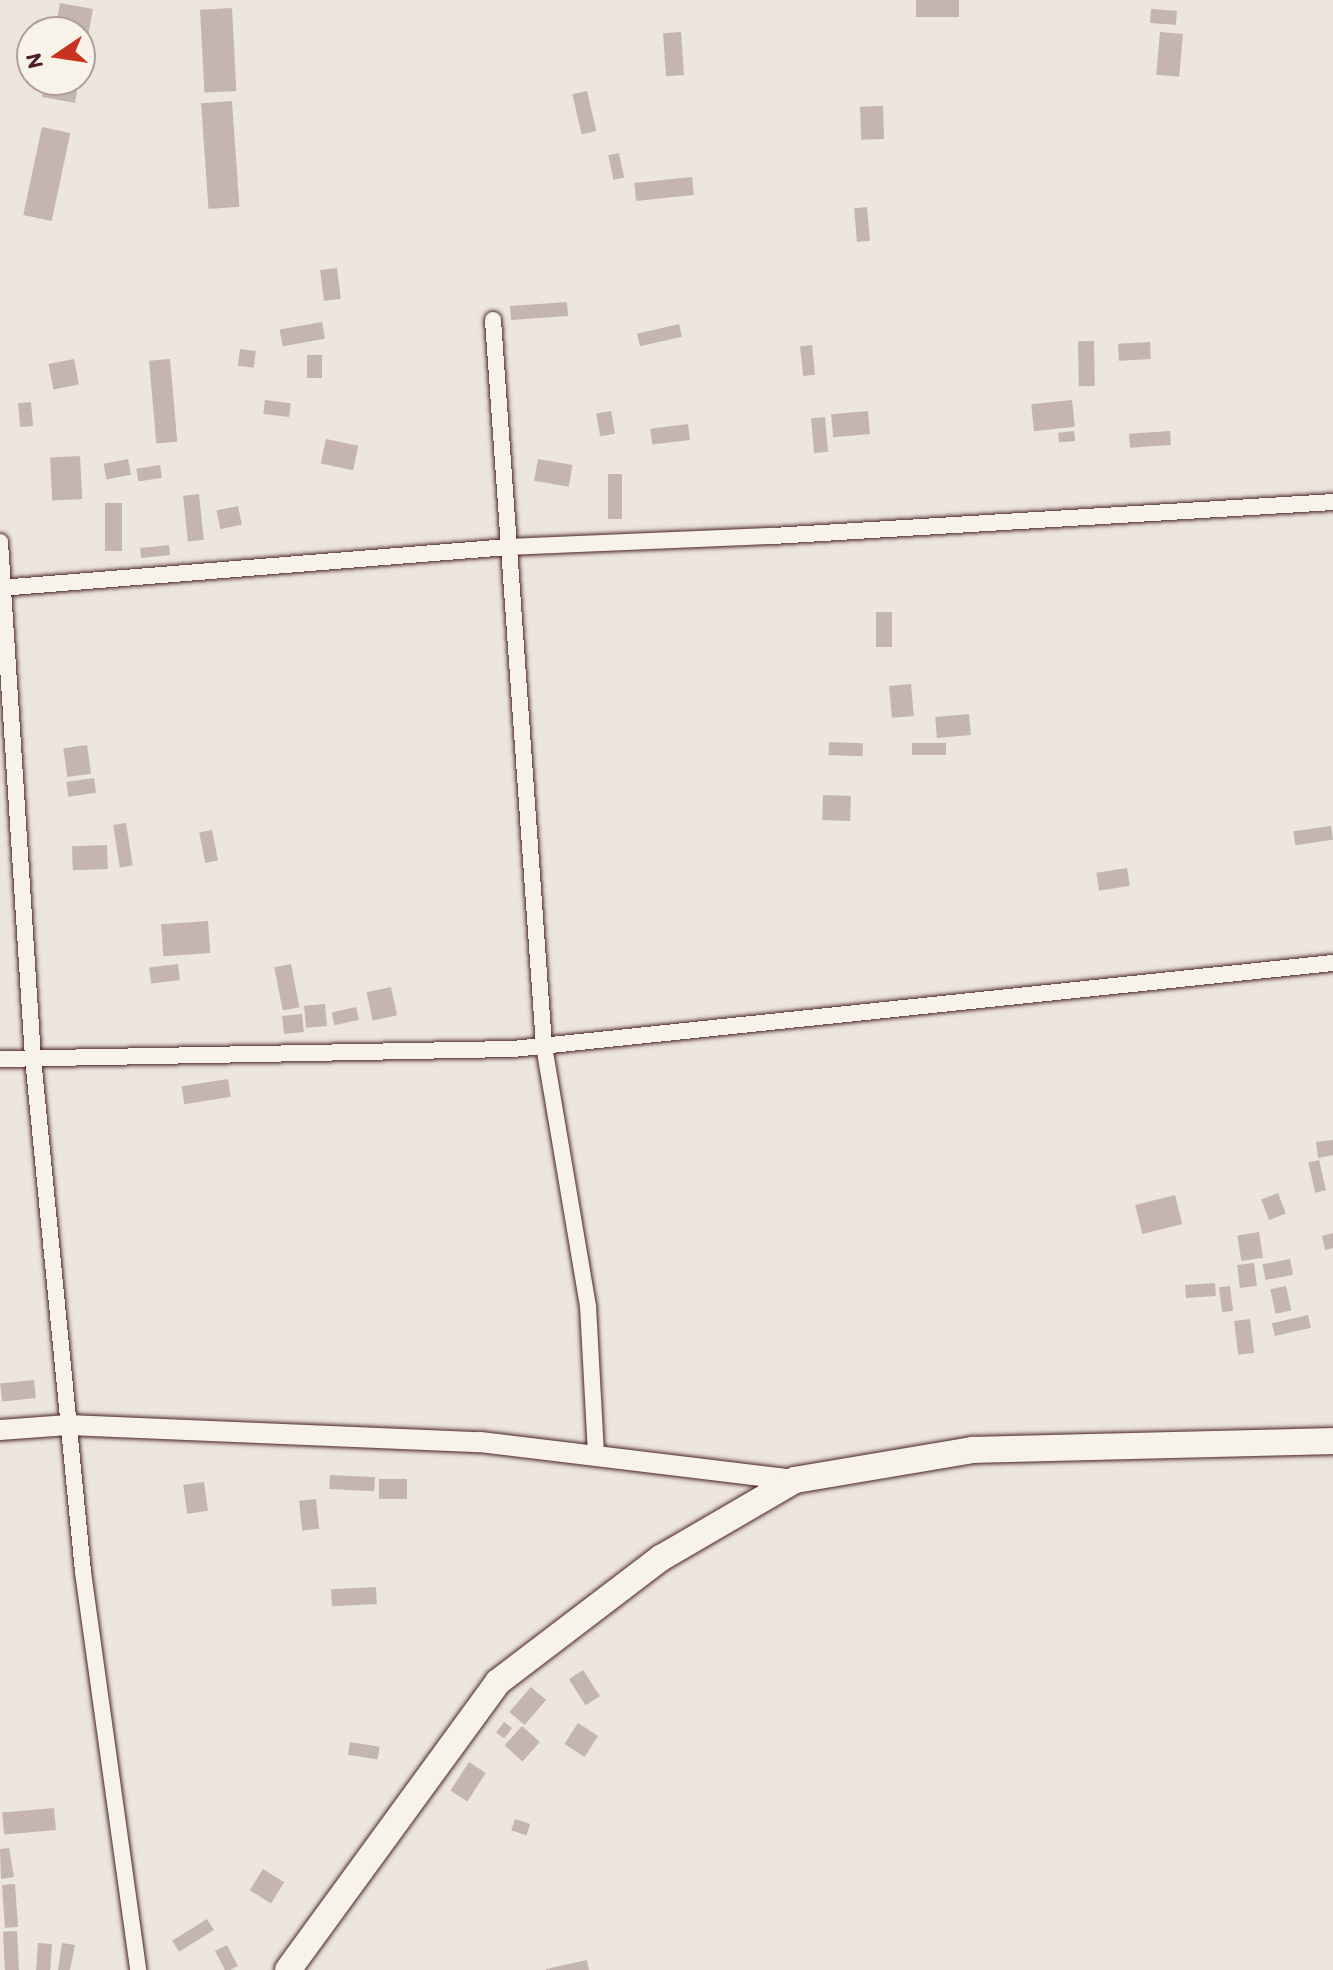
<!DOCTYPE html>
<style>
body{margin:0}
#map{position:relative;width:1333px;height:1970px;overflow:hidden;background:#ece6dd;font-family:Itim,sans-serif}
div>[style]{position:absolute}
.building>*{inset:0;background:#c4b5b0;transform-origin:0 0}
.roads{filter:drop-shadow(0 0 2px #4a1f2b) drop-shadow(0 0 2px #4a1f2b)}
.minor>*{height:16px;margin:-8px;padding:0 8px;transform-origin:8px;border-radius:8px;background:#f7f3e8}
.tertiary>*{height:20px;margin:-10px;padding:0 10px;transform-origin:10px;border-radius:10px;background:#f7f3e8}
.primary>*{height:26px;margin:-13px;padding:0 13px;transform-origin:13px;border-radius:13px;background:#f7f3e8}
span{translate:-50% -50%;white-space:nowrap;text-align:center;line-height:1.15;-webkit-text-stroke:6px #f7f3e8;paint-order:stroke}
.north{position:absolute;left:16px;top:16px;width:80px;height:80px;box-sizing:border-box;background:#f7f3e8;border:2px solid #b29e9c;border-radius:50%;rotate:257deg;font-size:22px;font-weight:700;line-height:32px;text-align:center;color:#4a1f2b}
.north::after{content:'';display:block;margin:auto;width:28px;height:36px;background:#c8321e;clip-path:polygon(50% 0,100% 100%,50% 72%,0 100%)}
</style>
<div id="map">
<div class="building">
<i style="left:916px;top:0;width:43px;height:17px"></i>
<i style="clip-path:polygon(60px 3px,93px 9px,82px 69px,80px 32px,55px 32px)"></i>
<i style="left:232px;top:8px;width:83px;height:32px;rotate:87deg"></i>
<i style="left:1151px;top:9px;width:26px;height:14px;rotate:4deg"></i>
<i style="left:681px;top:32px;width:43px;height:18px;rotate:86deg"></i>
<i style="left:1160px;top:32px;width:23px;height:43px;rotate:5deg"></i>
<i style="clip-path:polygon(45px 80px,79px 80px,75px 103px,42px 97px)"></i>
<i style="left:587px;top:91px;width:41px;height:15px;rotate:77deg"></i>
<i style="left:232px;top:101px;width:106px;height:31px;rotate:86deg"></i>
<i style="left:883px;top:106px;width:33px;height:23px;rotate:88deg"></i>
<i style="left:42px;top:127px;width:29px;height:90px;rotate:12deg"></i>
<i style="left:619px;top:153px;width:25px;height:11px;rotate:78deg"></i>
<i style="left:692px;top:177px;width:18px;height:58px;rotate:84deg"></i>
<i style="left:867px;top:207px;width:34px;height:13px;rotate:85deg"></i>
<i style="left:337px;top:268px;width:31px;height:17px;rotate:83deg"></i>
<i style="left:567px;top:302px;width:14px;height:57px;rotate:86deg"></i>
<i style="left:322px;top:322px;width:17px;height:43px;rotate:80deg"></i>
<i style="left:679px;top:324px;width:13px;height:43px;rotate:77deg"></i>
<i style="left:1094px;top:341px;width:45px;height:16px;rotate:89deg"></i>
<i style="left:1150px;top:342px;width:17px;height:32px;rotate:87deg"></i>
<i style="left:812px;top:345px;width:30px;height:12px;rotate:84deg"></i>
<i style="left:240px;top:349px;width:16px;height:17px;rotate:7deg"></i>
<i style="left:307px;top:355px;width:15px;height:23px"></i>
<i style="left:74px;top:359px;width:26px;height:26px;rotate:79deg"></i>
<i style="left:170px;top:359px;width:83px;height:21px;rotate:85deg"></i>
<i style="left:265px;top:400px;width:26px;height:14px;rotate:7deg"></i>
<i style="left:1072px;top:400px;width:27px;height:41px;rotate:84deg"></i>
<i style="left:31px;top:402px;width:24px;height:13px;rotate:85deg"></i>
<i style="left:611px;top:411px;width:23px;height:15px;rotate:80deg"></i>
<i style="left:868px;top:411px;width:23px;height:37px;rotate:85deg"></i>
<i style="left:825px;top:417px;width:35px;height:14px;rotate:85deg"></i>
<i style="left:688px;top:424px;width:16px;height:38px;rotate:83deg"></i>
<i style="left:1074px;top:431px;width:10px;height:16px;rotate:84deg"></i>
<i style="left:1170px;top:431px;width:14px;height:41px;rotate:86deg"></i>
<i style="left:326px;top:439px;width:33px;height:25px;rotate:12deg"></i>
<i style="left:80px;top:456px;width:43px;height:30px;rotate:87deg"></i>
<i style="left:128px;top:459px;width:16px;height:25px;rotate:79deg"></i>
<i style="left:538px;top:459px;width:35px;height:22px;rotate:10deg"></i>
<i style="left:160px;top:465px;width:13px;height:24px;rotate:81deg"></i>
<i style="left:608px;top:474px;width:14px;height:45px"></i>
<i style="left:199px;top:494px;width:46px;height:16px;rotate:84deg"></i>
<i style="left:105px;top:503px;width:17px;height:48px"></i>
<i style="left:238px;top:506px;width:19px;height:22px;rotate:78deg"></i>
<i style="left:169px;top:545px;width:10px;height:29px;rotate:84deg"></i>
<i style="left:876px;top:612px;width:16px;height:35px"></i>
<i style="left:911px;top:684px;width:32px;height:22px;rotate:85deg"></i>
<i style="left:969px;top:714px;width:21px;height:34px;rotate:85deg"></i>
<i style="left:829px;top:742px;width:34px;height:13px;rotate:2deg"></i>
<i style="left:946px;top:743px;width:12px;height:34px;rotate:90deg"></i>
<i style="left:87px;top:745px;width:29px;height:24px;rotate:82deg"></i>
<i style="left:94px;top:778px;width:15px;height:28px;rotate:82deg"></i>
<i style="left:823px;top:795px;width:28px;height:25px;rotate:2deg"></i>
<i style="left:126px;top:823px;width:43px;height:13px;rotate:81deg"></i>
<i style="left:1331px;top:826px;width:14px;height:38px;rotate:82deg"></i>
<i style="left:212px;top:830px;width:31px;height:13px;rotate:79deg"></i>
<i style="left:107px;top:845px;width:24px;height:35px;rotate:88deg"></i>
<i style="left:1127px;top:868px;width:18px;height:31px;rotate:81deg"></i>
<i style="left:208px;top:921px;width:32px;height:47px;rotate:86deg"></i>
<i style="left:178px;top:964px;width:16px;height:29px;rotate:83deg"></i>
<i style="left:291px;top:964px;width:44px;height:17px;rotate:79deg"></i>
<i style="left:391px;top:987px;width:29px;height:25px;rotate:78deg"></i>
<i style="left:325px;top:1004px;width:22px;height:21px;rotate:85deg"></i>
<i style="left:356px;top:1007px;width:13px;height:25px;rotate:77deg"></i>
<i style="left:302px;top:1014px;width:18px;height:20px;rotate:84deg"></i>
<i style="left:228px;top:1079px;width:18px;height:47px;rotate:81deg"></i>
<i style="clip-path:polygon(1333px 1140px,1333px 1155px,1318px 1158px,1316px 1142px)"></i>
<i style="left:1319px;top:1160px;width:31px;height:11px;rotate:77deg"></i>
<i style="left:1278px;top:1193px;width:22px;height:18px;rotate:69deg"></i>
<i style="left:1175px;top:1195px;width:30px;height:41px;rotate:76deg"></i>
<i style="left:1259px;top:1232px;width:26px;height:22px;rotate:81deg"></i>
<i style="clip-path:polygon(1333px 1233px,1333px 1248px,1325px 1250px,1322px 1236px)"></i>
<i style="left:1290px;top:1259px;width:16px;height:28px;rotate:79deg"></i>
<i style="left:1254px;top:1263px;width:23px;height:17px;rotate:83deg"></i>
<i style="left:1215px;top:1283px;width:13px;height:30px;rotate:86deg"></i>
<i style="left:1230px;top:1286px;width:25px;height:11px;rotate:83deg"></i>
<i style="left:1286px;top:1286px;width:25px;height:16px;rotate:78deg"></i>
<i style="left:1308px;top:1315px;width:13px;height:37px;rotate:77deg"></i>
<i style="left:1250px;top:1319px;width:34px;height:16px;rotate:83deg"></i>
<i style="left:34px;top:1380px;width:18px;height:34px;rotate:84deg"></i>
<i style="left:330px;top:1475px;width:45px;height:14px;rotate:3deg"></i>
<i style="left:407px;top:1479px;width:20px;height:28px;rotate:90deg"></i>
<i style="left:204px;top:1482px;width:29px;height:21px;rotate:82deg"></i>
<i style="left:316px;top:1499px;width:30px;height:17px;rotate:84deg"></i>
<i style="left:376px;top:1587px;width:17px;height:45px;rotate:87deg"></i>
<i style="left:583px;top:1670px;width:31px;height:17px;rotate:57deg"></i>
<i style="left:531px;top:1687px;width:20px;height:33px;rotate:41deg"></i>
<i style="left:504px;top:1722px;width:10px;height:13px;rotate:37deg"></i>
<i style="left:578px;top:1723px;width:24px;height:25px;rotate:33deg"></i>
<i style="left:522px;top:1726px;width:24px;height:26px;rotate:42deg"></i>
<i style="left:350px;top:1742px;width:30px;height:13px;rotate:9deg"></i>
<i style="left:469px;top:1762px;width:20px;height:34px;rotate:33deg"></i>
<i style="left:54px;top:1808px;width:22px;height:52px;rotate:85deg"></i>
<i style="left:515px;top:1819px;width:16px;height:12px;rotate:18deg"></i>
<i style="clip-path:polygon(9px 1848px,14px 1877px,1px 1879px,0 1849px)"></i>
<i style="left:263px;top:1869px;width:25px;height:25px;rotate:32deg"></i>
<i style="left:15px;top:1884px;width:43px;height:13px;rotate:86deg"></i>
<i style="left:207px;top:1919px;width:13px;height:41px;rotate:58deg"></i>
<i style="left:17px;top:1931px;width:39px;height:14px;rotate:87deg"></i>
<i style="left:38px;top:1943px;width:14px;height:27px;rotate:4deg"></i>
<i style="clip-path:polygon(62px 1943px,75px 1945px,70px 1970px,58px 1970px)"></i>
<i style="clip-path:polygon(227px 1945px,238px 1966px,230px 1970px,225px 1970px,215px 1951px)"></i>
<i style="clip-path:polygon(587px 1960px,589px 1970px,546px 1970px,546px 1969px)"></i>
</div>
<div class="roads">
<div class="minor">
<i style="left:493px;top:320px;width:728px;rotate:85.98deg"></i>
<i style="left:544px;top:1046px;width:264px;rotate:80.4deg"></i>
<i style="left:588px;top:1306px;width:150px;rotate:86.9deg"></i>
<i style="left:0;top:542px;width:517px;rotate:86.34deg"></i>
<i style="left:33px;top:1058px;width:516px;rotate:84.44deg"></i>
<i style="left:83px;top:1572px;width:402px;rotate:82.1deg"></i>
<i style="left:0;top:588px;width:511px;rotate:-4.61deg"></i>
<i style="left:509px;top:547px;width:264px;rotate:-2.4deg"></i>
<i style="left:773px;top:536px;width:561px;rotate:-3.47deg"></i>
<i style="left:0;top:1059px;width:513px;rotate:-1.12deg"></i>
<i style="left:513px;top:1049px;width:824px;rotate:-5.99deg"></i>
</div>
<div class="tertiary">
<i style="left:0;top:1430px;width:68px;rotate:-4.2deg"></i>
<i style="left:68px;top:1425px;width:412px;rotate:2.4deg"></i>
<i style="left:480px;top:1442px;width:317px;rotate:6.9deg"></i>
</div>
<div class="primary">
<i style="left:288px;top:1970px;width:356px;rotate:-53.9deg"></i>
<i style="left:498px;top:1682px;width:205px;rotate:-37.3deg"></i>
<i style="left:661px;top:1558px;width:155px;rotate:-30.2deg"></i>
<i style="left:795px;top:1480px;width:180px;rotate:-9.6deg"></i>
<i style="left:972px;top:1450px;width:361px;rotate:-1.4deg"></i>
</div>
</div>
<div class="north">N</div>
</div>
